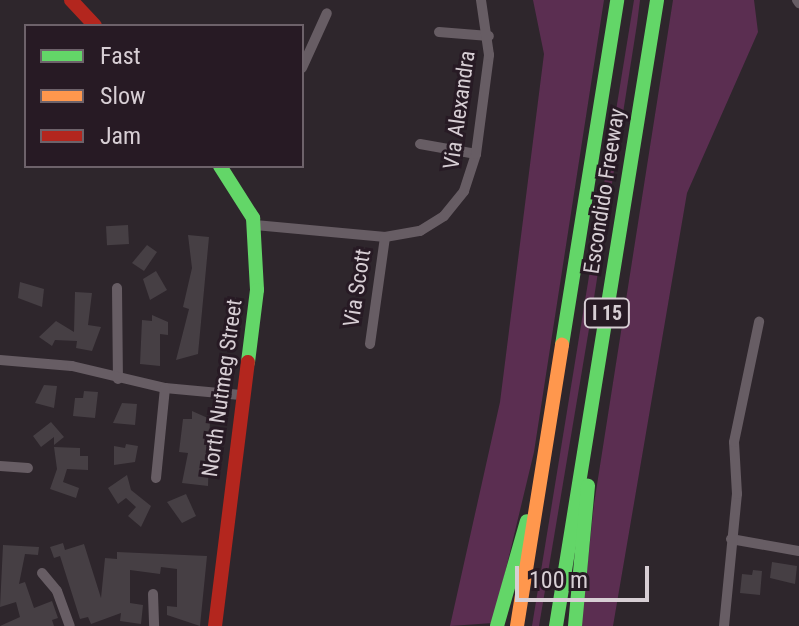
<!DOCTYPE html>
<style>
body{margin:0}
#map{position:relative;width:799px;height:626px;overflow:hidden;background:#2e262c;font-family:"Roboto Condensed",sans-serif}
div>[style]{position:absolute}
.green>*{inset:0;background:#5b2e51}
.building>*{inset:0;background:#463f44;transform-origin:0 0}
.street>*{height:10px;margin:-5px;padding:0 5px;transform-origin:5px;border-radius:5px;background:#675d64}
.fast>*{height:14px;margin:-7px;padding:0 7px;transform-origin:7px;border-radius:7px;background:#63d668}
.slow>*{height:14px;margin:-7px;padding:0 7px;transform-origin:7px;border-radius:7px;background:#ff974d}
.jam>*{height:14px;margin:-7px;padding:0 7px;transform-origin:7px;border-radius:7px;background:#b3261e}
span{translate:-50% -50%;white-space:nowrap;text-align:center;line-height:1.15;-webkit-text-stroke:6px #271a24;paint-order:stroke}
.shield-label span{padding:2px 6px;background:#271a24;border:2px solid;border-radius:6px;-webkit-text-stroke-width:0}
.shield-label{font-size:20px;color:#d7ced4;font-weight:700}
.street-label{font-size:22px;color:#d7ced4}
.legend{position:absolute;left:24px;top:24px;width:280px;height:144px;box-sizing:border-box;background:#271a24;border:2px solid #6d626a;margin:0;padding:10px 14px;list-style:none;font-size:24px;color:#d7ced4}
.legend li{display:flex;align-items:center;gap:16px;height:40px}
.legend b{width:40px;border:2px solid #6d626a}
.scale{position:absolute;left:515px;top:566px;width:134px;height:36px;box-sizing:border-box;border:4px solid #d7ced4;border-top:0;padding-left:10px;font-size:24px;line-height:28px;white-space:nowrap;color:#d7ced4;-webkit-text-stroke:6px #271a24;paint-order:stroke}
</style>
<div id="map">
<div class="green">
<i style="clip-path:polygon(533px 0,604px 0,534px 452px,493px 623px,450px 626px,500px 402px,544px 54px)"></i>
<i style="clip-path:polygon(634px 0,640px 0,637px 24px,591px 317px,539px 626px,532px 626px)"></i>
<i style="clip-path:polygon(673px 0,754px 0,758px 32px,687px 193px,613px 626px,581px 626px,594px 504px)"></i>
</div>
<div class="building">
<i style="left:128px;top:225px;width:19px;height:22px;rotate:87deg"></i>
<i style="clip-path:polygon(188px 235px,209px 237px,198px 354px,176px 360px,189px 309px,183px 307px,192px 268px)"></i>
<i style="clip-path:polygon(147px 245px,157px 252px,144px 271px,132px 263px)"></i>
<i style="clip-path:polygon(156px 271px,167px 290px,150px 300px,143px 279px)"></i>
<i style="clip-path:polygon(20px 282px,44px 289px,42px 307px,18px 298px)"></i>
<i style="clip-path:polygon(75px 292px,92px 293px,88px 325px,101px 327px,92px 351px,76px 348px,77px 341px,55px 340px,52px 346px,39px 337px,56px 321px,74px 332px)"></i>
<i style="clip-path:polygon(152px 315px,168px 322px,168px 335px,160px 334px,160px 366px,140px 364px,142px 320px,152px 321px)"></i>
<i style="clip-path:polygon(44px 385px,57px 386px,54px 408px,35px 403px)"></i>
<i style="clip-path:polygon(84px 391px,98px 392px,95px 418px,73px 416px,75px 398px,83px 398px)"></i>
<i style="clip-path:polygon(122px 403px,137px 404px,135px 425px,113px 423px)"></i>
<i style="clip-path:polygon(192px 411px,210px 419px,208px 486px,182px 483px,188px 453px,179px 452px,183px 419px,192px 419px)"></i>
<i style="clip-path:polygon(51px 422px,64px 437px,54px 445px,54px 437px,41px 447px,33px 436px)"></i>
<i style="clip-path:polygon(126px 444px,138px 446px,135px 462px,114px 465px,114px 446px,125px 448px)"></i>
<i style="clip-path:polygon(54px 447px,80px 448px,80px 456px,88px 456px,88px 470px,67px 469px,63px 482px,79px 488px,76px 498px,50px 489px,57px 469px)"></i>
<i style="clip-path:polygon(127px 475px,131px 490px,151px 506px,141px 527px,128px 516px,136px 507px,126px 498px,118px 504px,108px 488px)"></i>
<i style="clip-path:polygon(186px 494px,196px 516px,182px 523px,167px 502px)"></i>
<i style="clip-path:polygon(63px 543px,65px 550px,84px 544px,101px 598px,105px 558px,117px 559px,117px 552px,207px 556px,200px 626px,167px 615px,167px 606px,177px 607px,177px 569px,161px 567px,160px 574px,130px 570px,130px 603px,143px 605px,141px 624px,120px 621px,121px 613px,91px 624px,88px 617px,80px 619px,60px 556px,54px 558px,50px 547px)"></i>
<i style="clip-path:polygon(3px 545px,39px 547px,38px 555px,25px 554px,19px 584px,25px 582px,34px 608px,52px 601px,58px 618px,52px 620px,54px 626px,0 626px,20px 617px,16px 602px,0 607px)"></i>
<i style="clip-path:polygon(772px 562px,797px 566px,795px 584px,770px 578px)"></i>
<i style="clip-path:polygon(753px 570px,762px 571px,760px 595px,740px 593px,742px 574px,752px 575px)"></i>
</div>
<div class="street">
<i style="left:797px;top:0;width:4px;rotate:56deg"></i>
<i style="left:439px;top:32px;width:50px;rotate:4.6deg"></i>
<i style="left:302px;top:68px;width:60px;rotate:-65.6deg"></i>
<i style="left:420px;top:144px;width:57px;rotate:10.1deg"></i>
<i style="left:255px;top:225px;width:131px;rotate:5.3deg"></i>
<i style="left:385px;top:237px;width:36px;rotate:-10deg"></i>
<i style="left:420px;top:231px;width:28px;rotate:-32deg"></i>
<i style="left:444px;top:216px;width:32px;rotate:-51deg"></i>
<i style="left:464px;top:191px;width:39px;rotate:-72deg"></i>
<i style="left:476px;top:154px;width:100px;rotate:-82.5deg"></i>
<i style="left:489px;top:55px;width:56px;rotate:-98.3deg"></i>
<i style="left:117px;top:288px;width:91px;rotate:89.4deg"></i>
<i style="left:370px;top:344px;width:108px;rotate:-82deg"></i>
<i style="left:0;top:360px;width:72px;rotate:4.8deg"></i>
<i style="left:72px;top:366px;width:96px;rotate:13.3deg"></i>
<i style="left:165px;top:388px;width:76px;rotate:5.3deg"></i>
<i style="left:0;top:466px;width:28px;rotate:4deg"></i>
<i style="left:156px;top:478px;width:90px;rotate:-84.3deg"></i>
<i style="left:731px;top:539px;width:69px;rotate:10deg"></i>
<i style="left:42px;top:573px;width:23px;rotate:50deg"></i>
<i style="left:57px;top:591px;width:37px;rotate:70deg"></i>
<i style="left:153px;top:594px;width:32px;rotate:88deg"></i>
<i style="left:724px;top:626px;width:133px;rotate:-84.4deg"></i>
<i style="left:737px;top:494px;width:52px;rotate:-93.3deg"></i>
<i style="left:734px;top:442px;width:123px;rotate:-78.2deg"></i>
</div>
<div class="fast">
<i style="left:220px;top:166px;width:62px;rotate:57.6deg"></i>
<i style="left:253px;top:218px;width:72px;rotate:86.8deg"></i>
<i style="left:257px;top:290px;width:73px;rotate:97.1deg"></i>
<i style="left:562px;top:345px;width:349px;rotate:-80.9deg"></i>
<i style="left:497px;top:626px;width:109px;rotate:-74.1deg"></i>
<i style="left:556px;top:626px;width:634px;rotate:-80.83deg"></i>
<i style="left:575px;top:626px;width:141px;rotate:-84.7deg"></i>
</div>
<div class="slow">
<i style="left:517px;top:626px;width:285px;rotate:-80.9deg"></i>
</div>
<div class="jam">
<i style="left:71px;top:0;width:35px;rotate:47deg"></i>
<i style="left:215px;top:626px;width:266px;rotate:-82.9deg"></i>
</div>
<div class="shield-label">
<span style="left:607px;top:313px">I 15</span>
</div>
<div class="street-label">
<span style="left:459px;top:110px;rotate:-82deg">Via Alexandra</span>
<span style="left:604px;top:191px;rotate:-81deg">Escondido Freeway</span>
<span style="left:357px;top:288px;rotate:-81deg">Via Scott</span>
<span style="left:222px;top:388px;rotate:-82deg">North Nutmeg Street</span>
</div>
<ul class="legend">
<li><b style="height:10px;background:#63d668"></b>Fast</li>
<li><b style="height:10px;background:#ff974d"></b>Slow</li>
<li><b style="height:10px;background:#b3261e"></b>Jam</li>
</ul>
<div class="scale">100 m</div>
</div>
